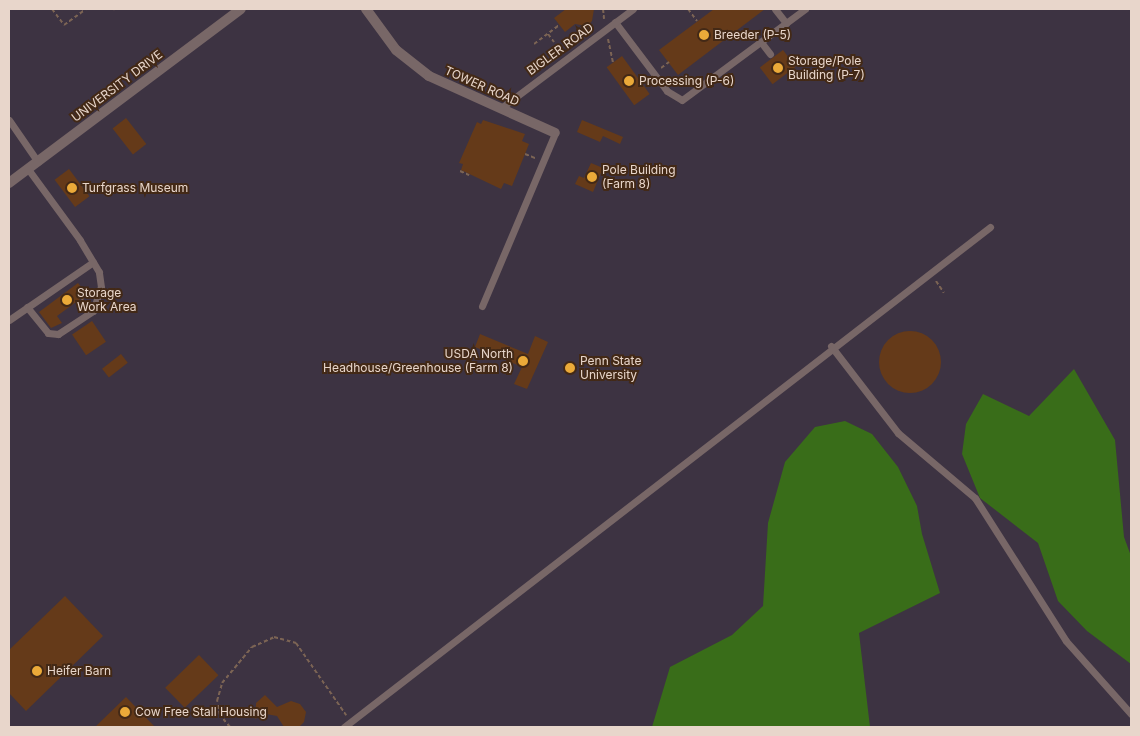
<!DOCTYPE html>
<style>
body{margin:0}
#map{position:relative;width:1140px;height:736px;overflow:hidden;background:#432916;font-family:Inter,sans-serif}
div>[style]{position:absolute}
.education>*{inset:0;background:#3d3342;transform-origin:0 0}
.forest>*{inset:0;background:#396d19}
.building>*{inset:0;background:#653a19;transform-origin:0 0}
.round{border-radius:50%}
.path>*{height:2px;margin-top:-1px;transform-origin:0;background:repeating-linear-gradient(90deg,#7c6454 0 4px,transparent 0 6.5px)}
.service>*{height:7px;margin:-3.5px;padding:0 3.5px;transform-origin:3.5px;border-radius:3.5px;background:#786767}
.minor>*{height:10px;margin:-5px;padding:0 5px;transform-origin:5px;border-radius:5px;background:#786767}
.dots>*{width:14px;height:14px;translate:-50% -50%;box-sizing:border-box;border:2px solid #432916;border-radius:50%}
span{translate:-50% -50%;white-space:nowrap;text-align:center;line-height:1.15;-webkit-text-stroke:4px #432916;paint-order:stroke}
.poi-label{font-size:12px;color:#e8d6cb}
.left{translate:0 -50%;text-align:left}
.right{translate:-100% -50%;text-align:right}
.street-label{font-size:12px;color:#e8d6cb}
.frame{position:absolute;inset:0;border:10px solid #e8d6cb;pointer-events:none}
</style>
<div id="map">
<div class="education">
<i style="left:9px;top:9px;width:1122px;height:718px"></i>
</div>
<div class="forest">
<i style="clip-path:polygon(1074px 369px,1115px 440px,1124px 537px,1131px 556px,1131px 664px,1087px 631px,1058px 601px,1038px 543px,980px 498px,962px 454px,966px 424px,983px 394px,1029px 416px)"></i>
<i style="clip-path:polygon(845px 421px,872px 434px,898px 467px,917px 506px,922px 534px,940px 593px,859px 633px,870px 727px,652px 727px,670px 667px,732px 635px,763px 606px,768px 523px,785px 462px,815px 427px)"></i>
</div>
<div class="building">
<i style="clip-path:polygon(566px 9px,594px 9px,592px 21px,587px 26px,575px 24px,565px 32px,554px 18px)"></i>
<i style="clip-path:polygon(714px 9px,765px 9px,678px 75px,659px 50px)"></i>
<i style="left:783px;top:50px;width:21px;height:29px;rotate:53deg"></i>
<i style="left:622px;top:56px;width:47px;height:19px;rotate:54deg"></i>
<i style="left:126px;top:118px;width:33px;height:17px;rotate:52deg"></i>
<i style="clip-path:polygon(483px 120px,525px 134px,522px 141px,529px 144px,512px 186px,504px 183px,501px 189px,461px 170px,463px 164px,459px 163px,477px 122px,481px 124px)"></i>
<i style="clip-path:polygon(582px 120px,623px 137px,620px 144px,603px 136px,600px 142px,577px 132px)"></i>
<i style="clip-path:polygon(591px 163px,603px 168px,593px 192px,575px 184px,579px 176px,584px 178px)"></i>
<i style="left:69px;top:169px;width:34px;height:18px;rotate:53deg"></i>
<i style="clip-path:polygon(78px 283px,87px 294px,57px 316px,62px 323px,51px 328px,39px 312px)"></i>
<i style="left:92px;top:321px;width:25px;height:24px;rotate:56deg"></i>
<i class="round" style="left:879px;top:331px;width:62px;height:62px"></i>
<i style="clip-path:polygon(480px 334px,528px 354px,535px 336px,548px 342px,527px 389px,514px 384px,522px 367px,475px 347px)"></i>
<i style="left:121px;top:354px;width:11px;height:24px;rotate:52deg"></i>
<i style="clip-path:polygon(65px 596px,103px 636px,26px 711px,9px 693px,9px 650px)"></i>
<i style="left:199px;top:655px;width:28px;height:47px;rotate:46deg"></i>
<i style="clip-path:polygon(265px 695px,277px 707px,291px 701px,300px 704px,306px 712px,304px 722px,299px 727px,284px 727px,277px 716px,266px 714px,255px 719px,256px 703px)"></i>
<i style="clip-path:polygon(126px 697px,155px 727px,95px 727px)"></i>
</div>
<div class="path">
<i style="left:52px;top:9px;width:20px;rotate:53deg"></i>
<i style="left:64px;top:25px;width:27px;rotate:-36deg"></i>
<i style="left:114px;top:9px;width:1px;rotate:45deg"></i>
<i style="left:603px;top:9px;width:10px;rotate:84deg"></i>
<i style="left:688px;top:9px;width:15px;rotate:53deg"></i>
<i style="left:548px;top:34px;width:10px;rotate:53deg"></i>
<i style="left:608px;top:39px;width:25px;rotate:78deg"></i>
<i style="left:534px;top:44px;width:31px;rotate:-37deg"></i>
<i style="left:661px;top:68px;width:10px;rotate:-37deg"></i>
<i style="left:525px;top:154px;width:11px;rotate:22deg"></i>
<i style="left:460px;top:171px;width:10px;rotate:24deg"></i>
<i style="left:936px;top:281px;width:14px;rotate:56deg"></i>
<i style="left:82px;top:300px;width:4px;rotate:-63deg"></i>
<i style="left:230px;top:727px;width:16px;rotate:-130deg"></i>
<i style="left:220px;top:715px;width:14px;rotate:-102deg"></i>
<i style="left:217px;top:701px;width:19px;rotate:-74deg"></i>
<i style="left:222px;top:683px;width:47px;rotate:-50.2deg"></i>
<i style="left:252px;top:647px;width:24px;rotate:-24deg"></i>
<i style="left:274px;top:637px;width:23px;rotate:15deg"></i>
<i style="left:296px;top:643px;width:88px;rotate:55.2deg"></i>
</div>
<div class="service">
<i style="left:775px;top:9px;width:18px;rotate:52deg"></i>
<i style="left:615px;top:22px;width:86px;rotate:53deg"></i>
<i style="left:667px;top:91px;width:17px;rotate:31deg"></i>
<i style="left:682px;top:100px;width:153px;rotate:-36.5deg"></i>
<i style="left:761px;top:42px;width:15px;rotate:53deg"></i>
<i style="left:501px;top:108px;width:165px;rotate:-36.9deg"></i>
<i style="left:9px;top:120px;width:51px;rotate:55.4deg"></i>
<i style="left:482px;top:306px;width:188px;rotate:-67.1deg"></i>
<i style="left:27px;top:307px;width:33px;rotate:51deg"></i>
<i style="left:48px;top:333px;width:10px;rotate:6deg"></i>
<i style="left:58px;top:334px;width:42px;rotate:-33.3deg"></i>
<i style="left:93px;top:311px;width:25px;rotate:-72deg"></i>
<i style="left:101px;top:287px;width:15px;rotate:-98deg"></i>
<i style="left:99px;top:272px;width:37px;rotate:-121deg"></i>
<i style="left:80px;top:240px;width:88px;rotate:-126.2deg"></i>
<i style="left:9px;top:320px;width:102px;rotate:-34.6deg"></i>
<i style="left:831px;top:346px;width:110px;rotate:52.4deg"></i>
<i style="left:898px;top:433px;width:101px;rotate:40.2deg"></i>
<i style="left:975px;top:498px;width:169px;rotate:57.5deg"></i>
<i style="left:1066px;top:641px;width:98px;rotate:48.3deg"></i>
<i style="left:344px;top:727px;width:817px;rotate:-37.74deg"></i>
</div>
<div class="minor">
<i style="left:366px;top:9px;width:51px;rotate:53.8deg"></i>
<i style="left:396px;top:50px;width:42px;rotate:38.2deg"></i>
<i style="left:429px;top:76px;width:138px;rotate:24.3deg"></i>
<i style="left:9px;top:183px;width:290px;rotate:-36.9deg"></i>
</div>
<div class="dots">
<i style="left:704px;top:35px;background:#ebaa39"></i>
<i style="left:778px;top:68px;background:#ebaa39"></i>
<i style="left:629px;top:81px;background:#ebaa39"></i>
<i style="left:592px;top:177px;background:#ebaa39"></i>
<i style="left:72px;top:188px;background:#ebaa39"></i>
<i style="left:67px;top:300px;background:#ebaa39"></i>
<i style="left:523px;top:361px;background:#ebaa39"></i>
<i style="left:570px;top:368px;background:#ebaa39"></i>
<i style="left:37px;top:671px;background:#ebaa39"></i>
<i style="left:125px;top:712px;background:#ebaa39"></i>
</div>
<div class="poi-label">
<span class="left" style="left:714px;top:35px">Breeder (P-5)</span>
<span class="left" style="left:788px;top:68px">Storage/Pole<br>Building (P-7)</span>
<span class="left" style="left:639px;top:81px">Processing (P-6)</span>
<span class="left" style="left:602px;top:177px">Pole Building<br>(Farm 8)</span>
<span class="left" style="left:82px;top:188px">Turfgrass Museum</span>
<span class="left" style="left:77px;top:300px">Storage<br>Work Area</span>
<span class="right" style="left:513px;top:361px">USDA North<br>Headhouse/Greenhouse (Farm 8)</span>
<span class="left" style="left:580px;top:368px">Penn State<br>University</span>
<span class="left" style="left:47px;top:671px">Heifer Barn</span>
<span class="left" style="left:135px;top:712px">Cow Free Stall Housing</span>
</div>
<div class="street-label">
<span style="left:560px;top:49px;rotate:-36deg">BIGLER ROAD</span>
<span style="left:117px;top:86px;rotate:-37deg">UNIVERSITY DRIVE</span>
<span style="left:482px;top:86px;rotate:24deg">TOWER ROAD</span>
</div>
<div class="frame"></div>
</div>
